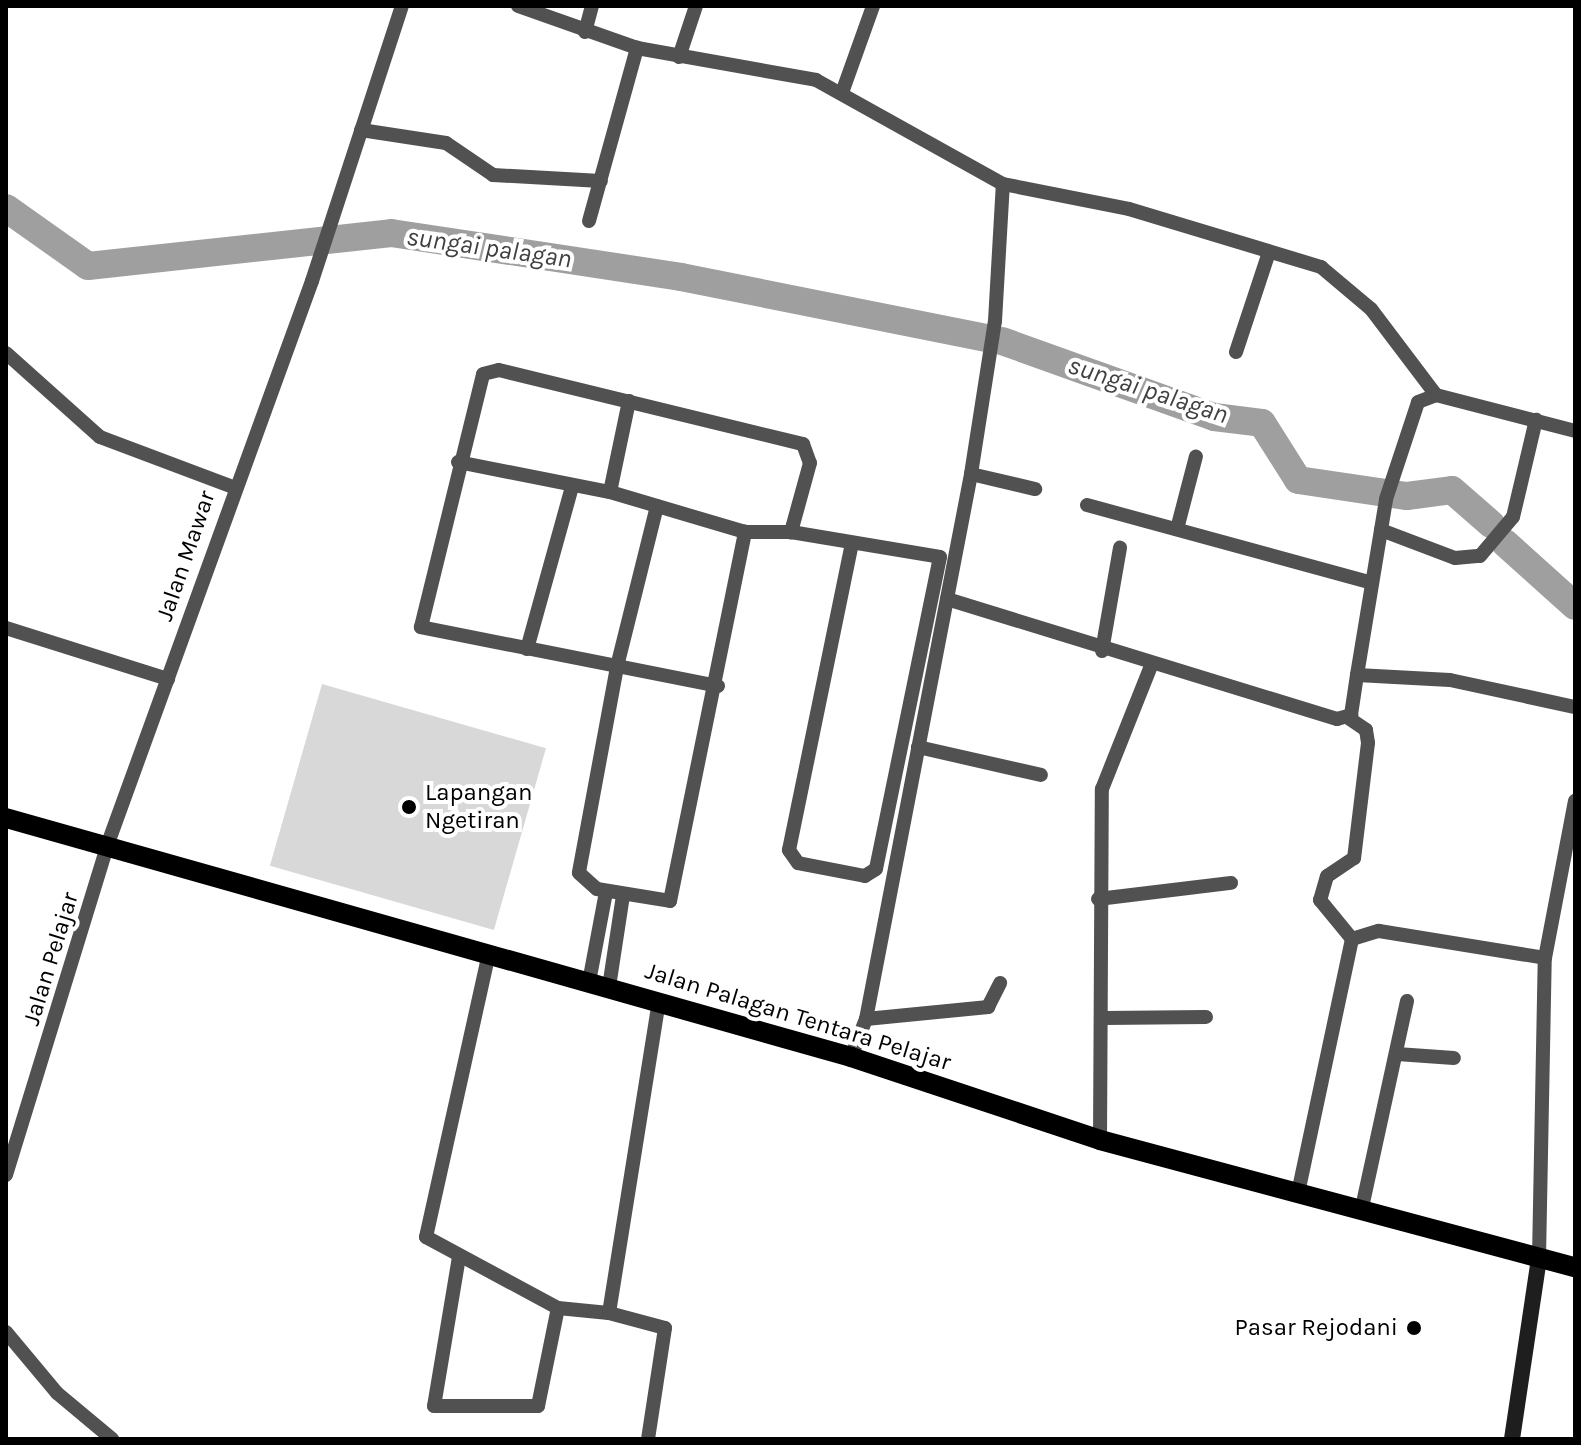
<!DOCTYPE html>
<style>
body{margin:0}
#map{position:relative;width:1581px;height:1445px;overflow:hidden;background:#fff;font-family:Karla,sans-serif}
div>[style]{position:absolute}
.green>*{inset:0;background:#d8d8d8;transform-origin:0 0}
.river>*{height:28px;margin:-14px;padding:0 14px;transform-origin:14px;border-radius:14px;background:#9f9f9f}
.minor>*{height:14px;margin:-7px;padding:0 7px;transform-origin:7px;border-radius:7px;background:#515151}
.secondary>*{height:16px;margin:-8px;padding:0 8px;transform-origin:8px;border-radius:8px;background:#1e1e1e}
.primary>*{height:20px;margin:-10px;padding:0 10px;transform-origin:10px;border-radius:10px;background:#000}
.dots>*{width:22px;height:22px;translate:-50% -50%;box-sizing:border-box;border:4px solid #fff;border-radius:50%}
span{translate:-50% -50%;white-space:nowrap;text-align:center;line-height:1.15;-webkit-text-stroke:8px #fff;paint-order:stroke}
.street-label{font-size:24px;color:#000}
.poi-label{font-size:24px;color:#000}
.left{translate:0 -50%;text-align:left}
.right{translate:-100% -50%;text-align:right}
.water-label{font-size:26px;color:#404040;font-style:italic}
.frame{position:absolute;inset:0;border:8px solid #000;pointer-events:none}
</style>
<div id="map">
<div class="green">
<i style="left:322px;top:684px;width:233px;height:189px;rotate:16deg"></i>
</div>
<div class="river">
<i style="left:6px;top:208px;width:100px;rotate:35.3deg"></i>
<i style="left:88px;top:266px;width:305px;rotate:-6.2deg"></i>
<i style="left:391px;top:233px;width:293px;rotate:8.6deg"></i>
<i style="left:681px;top:277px;width:310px;rotate:11.3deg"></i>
<i style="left:1002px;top:341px;width:225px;rotate:19.7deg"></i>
<i style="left:1214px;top:417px;width:48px;rotate:7.1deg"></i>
<i style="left:1262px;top:423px;width:67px;rotate:57.7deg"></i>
<i style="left:1298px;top:480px;width:110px;rotate:8.4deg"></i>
<i style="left:1407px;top:496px;width:45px;rotate:-7.6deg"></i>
<i style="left:1452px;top:490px;width:52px;rotate:41.1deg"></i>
<i style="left:1505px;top:543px;width:94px;rotate:42deg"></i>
</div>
<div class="minor">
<i style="left:518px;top:6px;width:126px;rotate:19.4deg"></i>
<i style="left:637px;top:48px;width:182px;rotate:10.1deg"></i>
<i style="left:816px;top:80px;width:214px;rotate:29.1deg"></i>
<i style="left:1003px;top:184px;width:128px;rotate:11.2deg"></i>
<i style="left:1129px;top:209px;width:201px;rotate:16.8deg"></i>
<i style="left:1321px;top:267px;width:65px;rotate:40deg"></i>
<i style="left:1371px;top:309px;width:108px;rotate:52.9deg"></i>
<i style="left:585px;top:32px;width:27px;rotate:-75deg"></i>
<i style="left:679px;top:57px;width:54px;rotate:-71.6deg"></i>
<i style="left:843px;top:90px;width:89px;rotate:-70.3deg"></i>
<i style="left:361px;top:130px;width:86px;rotate:8.7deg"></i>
<i style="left:446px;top:143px;width:57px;rotate:34.2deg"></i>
<i style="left:493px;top:175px;width:108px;rotate:3.2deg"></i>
<i style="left:589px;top:221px;width:180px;rotate:-74.5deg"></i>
<i style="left:1236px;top:352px;width:105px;rotate:-71.7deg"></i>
<i style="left:6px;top:353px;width:126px;rotate:41.8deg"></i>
<i style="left:100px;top:437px;width:142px;rotate:20.6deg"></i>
<i style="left:458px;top:462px;width:155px;rotate:11.2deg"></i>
<i style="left:610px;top:492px;width:141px;rotate:16.5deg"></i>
<i style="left:745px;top:532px;width:46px"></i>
<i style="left:791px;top:532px;width:151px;rotate:9.5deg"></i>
<i style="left:940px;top:557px;width:318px;rotate:101.6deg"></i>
<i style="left:876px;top:869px;width:13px;rotate:148deg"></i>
<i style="left:865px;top:876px;width:68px;rotate:-169deg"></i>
<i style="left:798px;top:863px;width:16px;rotate:-125deg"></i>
<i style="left:789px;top:850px;width:313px;rotate:-78.4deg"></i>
<i style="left:971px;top:474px;width:66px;rotate:13.2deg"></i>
<i style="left:610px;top:492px;width:93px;rotate:-78.2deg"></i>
<i style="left:1087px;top:505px;width:295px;rotate:15.3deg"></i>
<i style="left:657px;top:506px;width:166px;rotate:104deg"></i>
<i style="left:617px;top:667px;width:209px;rotate:100.5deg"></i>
<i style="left:579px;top:873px;width:24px;rotate:42deg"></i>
<i style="left:597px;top:889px;width:74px;rotate:9.3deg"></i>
<i style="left:670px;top:901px;width:377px;rotate:-78.5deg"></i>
<i style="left:1177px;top:529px;width:75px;rotate:-75.4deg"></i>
<i style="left:1381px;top:530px;width:79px;rotate:20.7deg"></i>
<i style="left:1455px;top:558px;width:25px;rotate:-5deg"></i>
<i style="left:1480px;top:556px;width:51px;rotate:-49.8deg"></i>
<i style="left:1513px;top:517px;width:100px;rotate:-76.7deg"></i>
<i style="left:947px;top:599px;width:408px;rotate:17.1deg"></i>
<i style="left:1337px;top:719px;width:15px;rotate:-16deg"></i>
<i style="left:1351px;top:715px;width:40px;rotate:-81.5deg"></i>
<i style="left:1357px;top:675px;width:93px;rotate:3.1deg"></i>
<i style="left:1450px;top:680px;width:128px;rotate:12.2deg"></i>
<i style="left:6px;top:628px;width:170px;rotate:17.5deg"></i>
<i style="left:527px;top:649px;width:168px;rotate:-74.5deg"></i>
<i style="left:1102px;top:651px;width:105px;rotate:-80.1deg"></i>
<i style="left:1357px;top:675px;width:178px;rotate:-80.6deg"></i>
<i style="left:1386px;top:499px;width:102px;rotate:-71.7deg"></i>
<i style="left:1418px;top:402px;width:19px;rotate:-21deg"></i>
<i style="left:1436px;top:395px;width:144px;rotate:14.5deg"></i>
<i style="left:718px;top:686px;width:303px;rotate:-168.8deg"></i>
<i style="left:421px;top:627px;width:260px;rotate:-76.2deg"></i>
<i style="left:483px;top:374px;width:16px;rotate:-14deg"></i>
<i style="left:499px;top:370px;width:313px;rotate:13.7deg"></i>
<i style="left:803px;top:444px;width:20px;rotate:70deg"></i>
<i style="left:810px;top:463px;width:72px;rotate:105.4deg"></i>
<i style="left:1347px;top:717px;width:23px;rotate:34deg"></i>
<i style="left:1366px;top:730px;width:13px;rotate:81deg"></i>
<i style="left:1368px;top:743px;width:116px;rotate:96.9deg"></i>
<i style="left:1354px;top:858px;width:32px;rotate:146deg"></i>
<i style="left:1327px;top:876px;width:25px;rotate:106deg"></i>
<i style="left:1320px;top:900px;width:50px;rotate:50.6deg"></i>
<i style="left:918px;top:747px;width:126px;rotate:12.8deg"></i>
<i style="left:1098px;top:899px;width:134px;rotate:-6.9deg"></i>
<i style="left:489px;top:953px;width:291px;rotate:102.5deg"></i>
<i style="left:426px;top:1237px;width:150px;rotate:28.3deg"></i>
<i style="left:558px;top:1308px;width:51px;rotate:5.6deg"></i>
<i style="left:609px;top:1313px;width:315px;rotate:-80.9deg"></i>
<i style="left:589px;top:982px;width:92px;rotate:-79.3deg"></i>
<i style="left:609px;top:987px;width:92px;rotate:-81.3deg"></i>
<i style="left:1104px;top:1018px;width:102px;rotate:-0.6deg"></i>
<i style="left:866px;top:1019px;width:123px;rotate:-5.6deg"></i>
<i style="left:988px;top:1007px;width:27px;rotate:-63deg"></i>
<i style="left:1397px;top:1054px;width:57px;rotate:4deg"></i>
<i style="left:851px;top:1057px;width:41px;rotate:-68.5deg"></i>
<i style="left:866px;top:1019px;width:555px;rotate:-79.09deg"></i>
<i style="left:971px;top:474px;width:155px;rotate:-81.1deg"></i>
<i style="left:995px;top:321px;width:137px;rotate:-86.7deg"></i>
<i style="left:1100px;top:1140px;width:351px;rotate:-89.7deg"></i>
<i style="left:1102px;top:789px;width:132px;rotate:-68.3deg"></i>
<i style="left:6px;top:1175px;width:344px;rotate:-72.9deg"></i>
<i style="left:107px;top:846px;width:601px;rotate:-70.06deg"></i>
<i style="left:312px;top:281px;width:289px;rotate:-71.9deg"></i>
<i style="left:1298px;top:1193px;width:260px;rotate:-78deg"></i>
<i style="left:1352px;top:939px;width:28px;rotate:-17deg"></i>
<i style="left:1379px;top:931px;width:168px;rotate:9.2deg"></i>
<i style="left:1361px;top:1212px;width:216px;rotate:-77.7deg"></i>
<i style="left:459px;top:1257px;width:151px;rotate:99.5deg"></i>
<i style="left:434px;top:1406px;width:104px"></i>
<i style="left:538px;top:1406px;width:100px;rotate:-78.5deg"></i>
<i style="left:1539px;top:1258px;width:300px;rotate:-88.9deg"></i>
<i style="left:1545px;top:958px;width:160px;rotate:-79.2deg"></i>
<i style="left:609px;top:1313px;width:58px;rotate:15deg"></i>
<i style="left:665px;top:1328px;width:112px;rotate:98.7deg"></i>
<i style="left:6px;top:1332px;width:80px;rotate:50.1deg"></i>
<i style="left:57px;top:1393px;width:72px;rotate:39.9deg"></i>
</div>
<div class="secondary">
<i style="left:1512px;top:1439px;width:183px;rotate:-81.5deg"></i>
</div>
<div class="primary">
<i style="left:6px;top:818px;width:878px;rotate:15.79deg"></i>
<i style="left:851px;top:1057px;width:262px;rotate:18.4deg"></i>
<i style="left:1100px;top:1140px;width:492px;rotate:15deg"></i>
</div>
<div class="dots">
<i style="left:409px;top:807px;background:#000"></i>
<i style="left:1414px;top:1328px;background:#000"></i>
</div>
<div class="street-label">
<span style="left:186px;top:556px;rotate:-71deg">Jalan Mawar</span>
<span style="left:51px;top:959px;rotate:-73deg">Jalan Pelajar</span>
<span style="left:798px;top:1017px;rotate:17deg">Jalan Palagan Tentara Pelajar</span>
</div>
<div class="poi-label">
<span class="left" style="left:425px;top:807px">Lapangan<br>Ngetiran</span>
<span class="right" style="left:1398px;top:1328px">Pasar Rejodani</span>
</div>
<div class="water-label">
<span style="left:489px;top:248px;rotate:8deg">sungai palagan</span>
<span style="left:1148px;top:390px;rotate:18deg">sungai palagan</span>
</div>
<div class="frame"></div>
</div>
